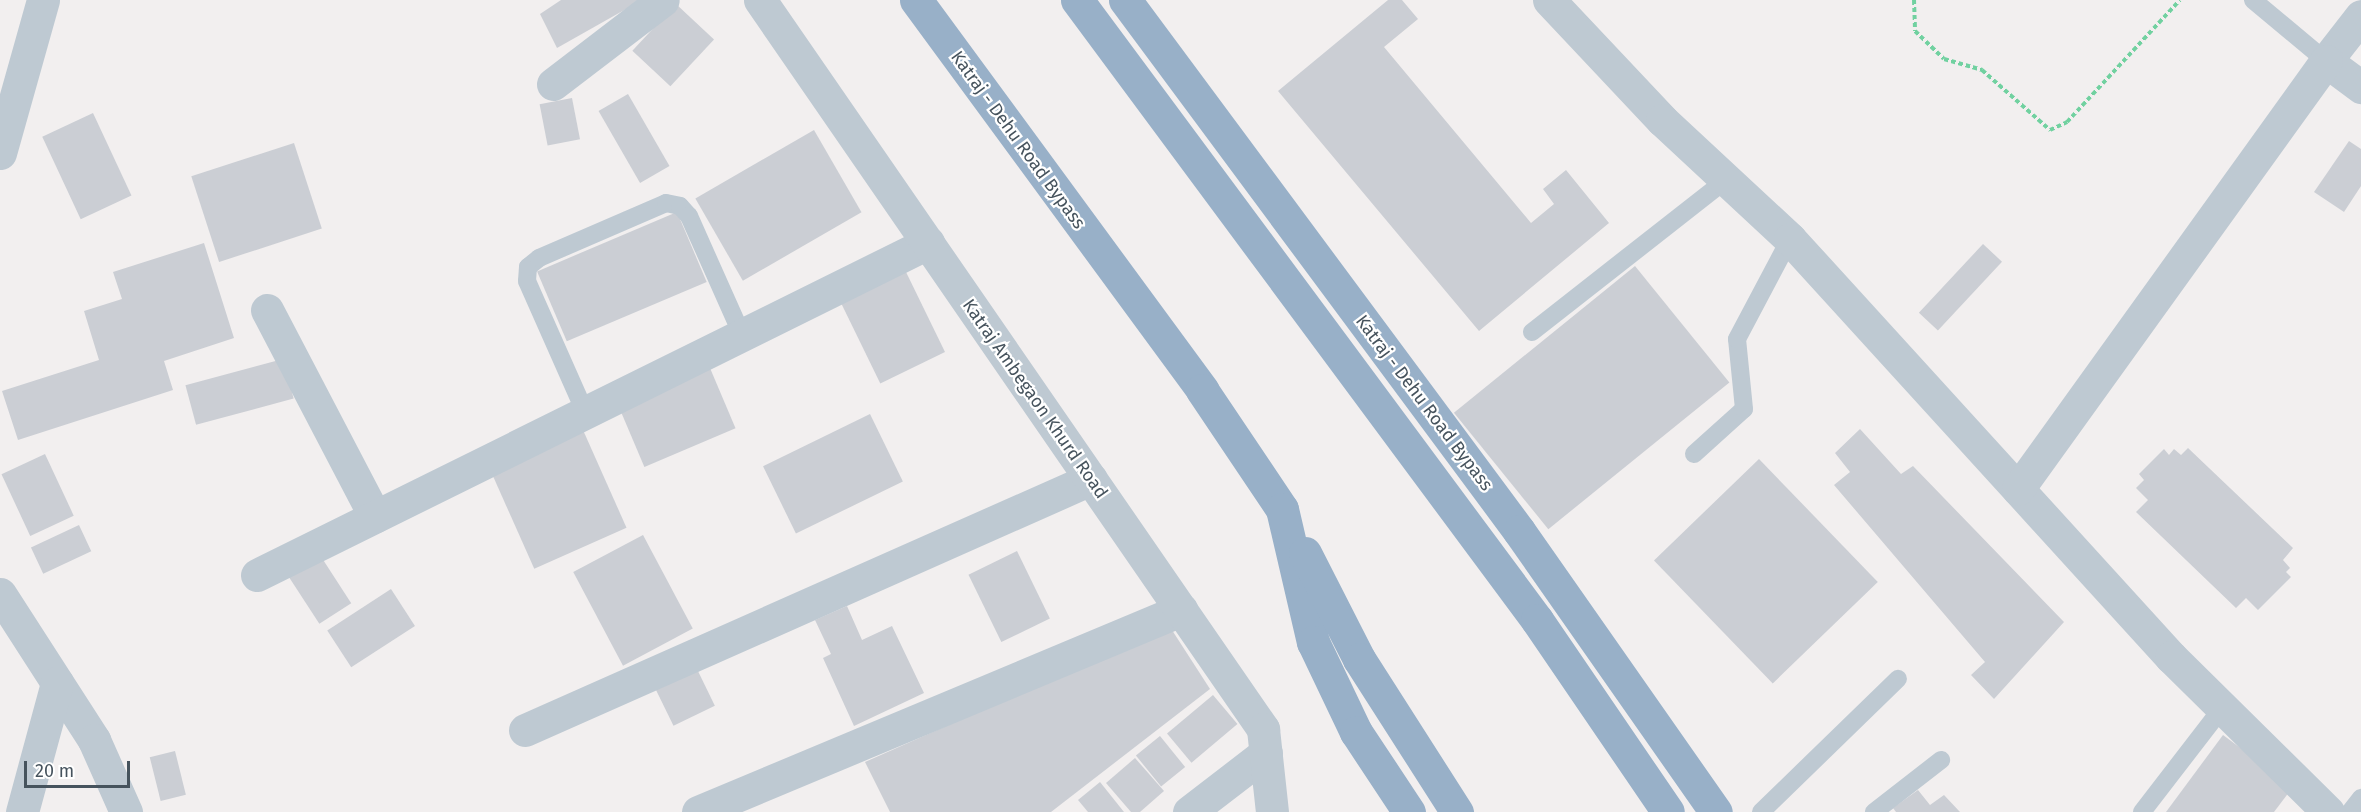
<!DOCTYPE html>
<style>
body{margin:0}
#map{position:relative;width:2361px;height:812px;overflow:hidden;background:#f2efef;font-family:"Fira Sans",sans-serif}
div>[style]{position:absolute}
.building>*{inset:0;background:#cbced4;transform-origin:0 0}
.path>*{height:4px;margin-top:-2px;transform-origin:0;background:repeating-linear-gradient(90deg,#71d1a0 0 4.5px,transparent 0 7.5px)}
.service>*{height:18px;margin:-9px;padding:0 9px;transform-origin:9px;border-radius:9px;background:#bec9d2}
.minor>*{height:33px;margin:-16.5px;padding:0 16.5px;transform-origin:16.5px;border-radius:16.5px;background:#bec9d2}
.tertiary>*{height:33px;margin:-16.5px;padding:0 16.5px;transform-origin:16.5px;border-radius:16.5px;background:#bec9d2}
.trunk>*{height:33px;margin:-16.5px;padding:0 16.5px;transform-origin:16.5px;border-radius:16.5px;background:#98b0c8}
span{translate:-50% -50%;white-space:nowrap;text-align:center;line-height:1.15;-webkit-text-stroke:4.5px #fff;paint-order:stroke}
.street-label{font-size:18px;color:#46535d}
.scale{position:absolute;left:24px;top:761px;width:106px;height:27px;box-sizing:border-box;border:3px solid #46535d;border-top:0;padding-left:8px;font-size:18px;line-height:21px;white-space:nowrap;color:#46535d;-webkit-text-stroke:4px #fff;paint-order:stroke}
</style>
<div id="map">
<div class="building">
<i style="clip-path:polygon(561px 0,642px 0,557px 48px,540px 14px)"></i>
<i style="clip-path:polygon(1388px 0,1402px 0,1418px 19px,1384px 47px,1531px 223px,1554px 204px,1543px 189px,1566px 170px,1609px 223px,1479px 331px,1278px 91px)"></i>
<i style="left:676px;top:4px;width:52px;height:64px;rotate:43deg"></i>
<i style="left:628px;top:94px;width:83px;height:34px;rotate:60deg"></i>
<i style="left:572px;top:98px;width:42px;height:33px;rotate:79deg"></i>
<i style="left:93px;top:113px;width:91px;height:56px;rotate:65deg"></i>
<i style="left:814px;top:130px;width:95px;height:137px;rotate:60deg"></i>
<i style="clip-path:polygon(2349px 141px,2361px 149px,2361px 186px,2344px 212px,2314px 192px)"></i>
<i style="left:294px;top:143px;width:90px;height:108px;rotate:72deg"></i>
<i style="left:677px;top:212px;width:76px;height:152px;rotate:67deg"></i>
<i style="clip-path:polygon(204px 243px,234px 338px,164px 361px,173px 390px,18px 440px,2px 391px,99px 360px,84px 311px,122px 299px,113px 272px)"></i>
<i style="left:1983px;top:244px;width:26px;height:94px;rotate:43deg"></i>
<i style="left:1635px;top:266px;width:150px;height:233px;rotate:51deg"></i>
<i style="left:906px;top:272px;width:89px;height:72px;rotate:64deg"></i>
<i style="left:283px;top:359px;width:41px;height:101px;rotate:75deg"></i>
<i style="left:707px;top:361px;width:73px;height:99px;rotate:67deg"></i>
<i style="left:870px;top:414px;width:75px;height:119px;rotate:64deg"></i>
<i style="clip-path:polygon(1860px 429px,1901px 474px,1913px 466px,2064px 622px,1994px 699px,1971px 675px,1985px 662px,1834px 485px,1850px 472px,1835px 453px)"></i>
<i style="left:583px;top:430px;width:107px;height:101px;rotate:66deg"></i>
<i style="clip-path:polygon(2188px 448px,2293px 548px,2283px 560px,2290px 568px,2286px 572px,2291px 577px,2258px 610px,2246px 598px,2236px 608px,2136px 512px,2148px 500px,2136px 488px,2144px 480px,2139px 474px,2164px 449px,2169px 455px,2174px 449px,2181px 455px)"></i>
<i style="left:45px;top:454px;width:68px;height:48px;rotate:65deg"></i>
<i style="left:1759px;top:459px;width:171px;height:146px;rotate:46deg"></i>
<i style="left:79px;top:525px;width:29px;height:53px;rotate:65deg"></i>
<i style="left:643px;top:535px;width:106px;height:79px;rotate:62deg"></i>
<i style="left:1017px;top:551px;width:75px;height:54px;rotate:64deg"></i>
<i style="left:318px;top:552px;width:61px;height:38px;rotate:57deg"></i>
<i style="left:391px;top:589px;width:44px;height:76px;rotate:57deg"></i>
<i style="clip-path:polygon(847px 606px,862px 640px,892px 626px,924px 693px,854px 726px,823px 658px,831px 654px,815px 620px)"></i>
<i style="clip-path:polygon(1170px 627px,1210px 689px,1051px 812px,890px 812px,865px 762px)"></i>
<i style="left:696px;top:667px;width:43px;height:46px;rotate:64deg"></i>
<i style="left:1213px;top:695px;width:38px;height:60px;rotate:50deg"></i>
<i style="clip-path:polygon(2223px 735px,2293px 787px,2274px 812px,2166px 812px)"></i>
<i style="left:1160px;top:736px;width:40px;height:31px;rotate:51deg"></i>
<i style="left:175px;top:751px;width:45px;height:26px;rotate:76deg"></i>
<i style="clip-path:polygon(1135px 758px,1164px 791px,1140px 812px,1131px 812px,1106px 783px)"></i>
<i style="clip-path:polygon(1100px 782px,1124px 812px,1088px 812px,1078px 800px)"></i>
<i style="clip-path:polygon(1918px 790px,1930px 805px,1944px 795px,1960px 812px,1896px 812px,1893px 808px)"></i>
</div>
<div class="path">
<i style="left:1914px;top:0;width:31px;rotate:88deg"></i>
<i style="left:1915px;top:31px;width:40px;rotate:44deg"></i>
<i style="left:1944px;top:59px;width:40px;rotate:16deg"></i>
<i style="left:1982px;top:70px;width:91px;rotate:41.4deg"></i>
<i style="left:2050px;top:130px;width:19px;rotate:-25deg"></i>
<i style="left:2067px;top:122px;width:166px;rotate:-47.2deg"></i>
</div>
<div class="service">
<i style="left:2253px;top:0;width:95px;rotate:39.9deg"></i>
<i style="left:1532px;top:332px;width:246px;rotate:-38.1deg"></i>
<i style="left:585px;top:412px;width:143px;rotate:-113.9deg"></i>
<i style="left:527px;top:281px;width:14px;rotate:-86deg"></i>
<i style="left:528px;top:267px;width:14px;rotate:-39deg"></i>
<i style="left:539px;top:258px;width:138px;rotate:-23.4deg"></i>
<i style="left:666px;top:203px;width:14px;rotate:12deg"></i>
<i style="left:680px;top:206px;width:13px;rotate:48deg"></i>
<i style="left:689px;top:216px;width:130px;rotate:66deg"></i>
<i style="left:1694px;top:454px;width:67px;rotate:-42deg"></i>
<i style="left:1744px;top:409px;width:70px;rotate:-95.7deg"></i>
<i style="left:1737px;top:339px;width:113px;rotate:-62.1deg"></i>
<i style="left:1761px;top:812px;width:191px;rotate:-44.2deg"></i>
<i style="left:1874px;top:812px;width:85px;rotate:-37.8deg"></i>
<i style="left:2142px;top:812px;width:131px;rotate:-52.4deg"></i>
<i style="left:2350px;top:812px;width:18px;rotate:-52deg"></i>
</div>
<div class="minor">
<i style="left:1549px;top:0;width:165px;rotate:46.7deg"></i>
<i style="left:1662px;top:120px;width:175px;rotate:42.9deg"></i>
<i style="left:1790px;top:239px;width:566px;rotate:47.65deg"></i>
<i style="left:2171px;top:657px;width:221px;rotate:44.6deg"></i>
<i style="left:2361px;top:16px;width:57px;rotate:127.9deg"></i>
<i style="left:2326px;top:61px;width:44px;rotate:36.6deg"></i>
<i style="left:553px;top:84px;width:138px;rotate:-37.4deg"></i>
<i style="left:0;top:153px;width:159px;rotate:-74.3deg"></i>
<i style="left:267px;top:310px;width:233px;rotate:62.4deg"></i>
<i style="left:2018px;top:489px;width:527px;rotate:-54.26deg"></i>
<i style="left:257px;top:575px;width:749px;rotate:-26.33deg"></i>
<i style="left:0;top:594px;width:174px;rotate:57.2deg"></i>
<i style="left:94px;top:740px;width:79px;rotate:66deg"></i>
<i style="left:525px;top:730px;width:619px;rotate:-23.92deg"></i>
<i style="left:22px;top:812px;width:134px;rotate:-74.8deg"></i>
<i style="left:698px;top:812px;width:524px;rotate:-22.7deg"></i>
<i style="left:1189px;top:812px;width:97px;rotate:-37.5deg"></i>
</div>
<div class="tertiary">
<i style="left:760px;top:0;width:886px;rotate:55.39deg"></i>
<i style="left:1263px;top:729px;width:83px;rotate:83.8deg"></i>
</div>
<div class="trunk">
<i style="left:916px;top:0;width:484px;rotate:53.7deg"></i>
<i style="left:1202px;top:390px;width:143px;rotate:56.1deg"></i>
<i style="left:1282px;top:509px;width:137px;rotate:76.9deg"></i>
<i style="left:1313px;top:642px;width:100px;rotate:64.5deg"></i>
<i style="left:1356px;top:732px;width:96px;rotate:56.5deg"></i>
<i style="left:1077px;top:0;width:772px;rotate:53.43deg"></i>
<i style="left:1537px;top:620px;width:232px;rotate:55.7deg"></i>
<i style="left:1125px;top:0;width:661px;rotate:53.42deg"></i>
<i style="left:1519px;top:531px;width:343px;rotate:55deg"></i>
<i style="left:1305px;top:553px;width:119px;rotate:63deg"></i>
<i style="left:1359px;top:659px;width:182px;rotate:57.4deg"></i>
</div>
<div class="street-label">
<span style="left:1018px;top:140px;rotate:54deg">Katraj - Dehu Road Bypass</span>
<span style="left:1035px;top:399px;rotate:55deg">Katraj Ambegaon Khurd Road</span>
<span style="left:1424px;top:403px;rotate:53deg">Katraj - Dehu Road Bypass</span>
</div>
<div class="scale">20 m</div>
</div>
